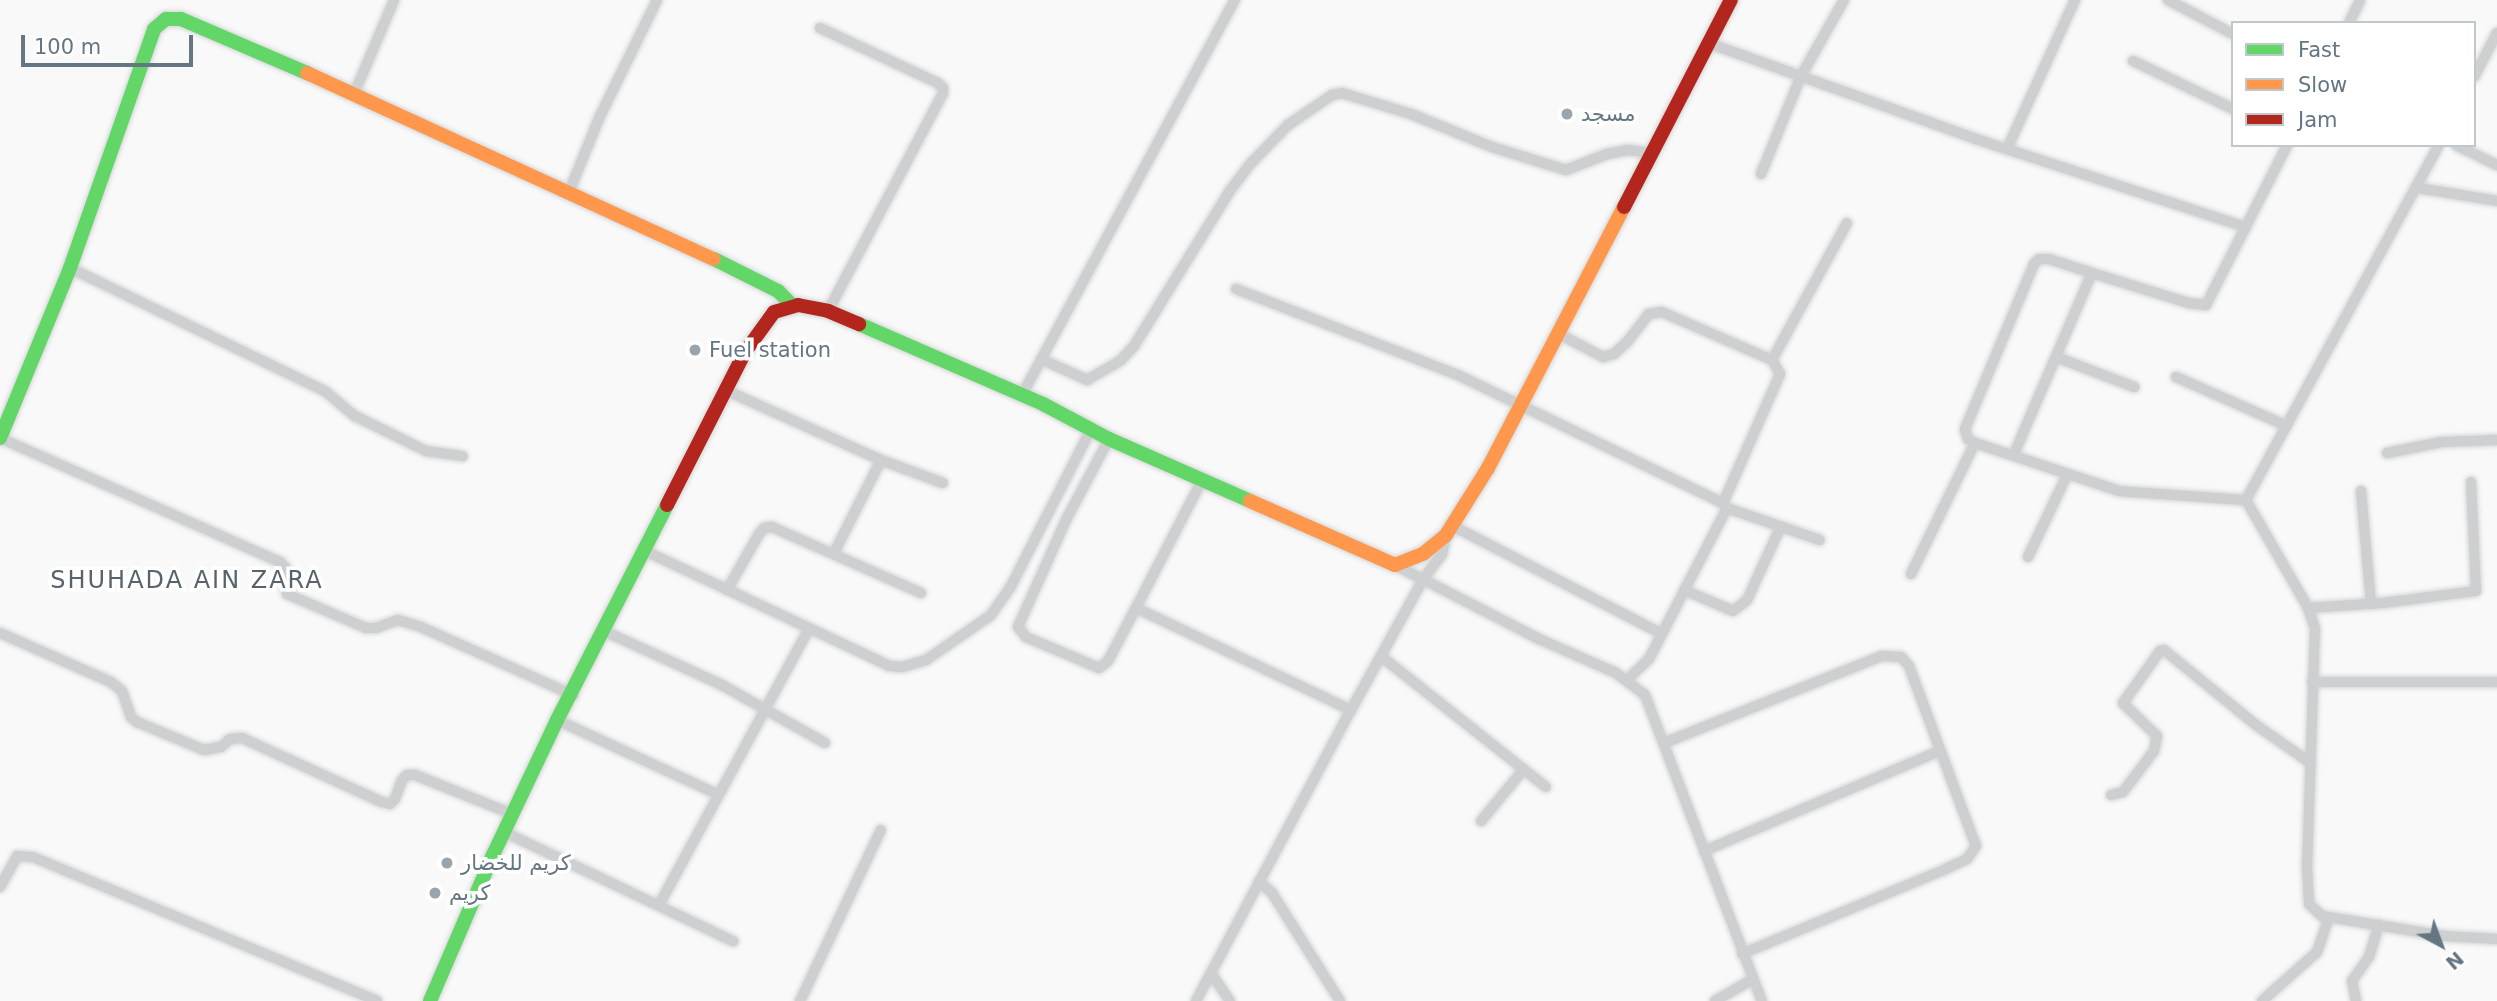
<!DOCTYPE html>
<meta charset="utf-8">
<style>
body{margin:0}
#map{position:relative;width:2497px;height:1001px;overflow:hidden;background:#f9f9f9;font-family:"DejaVu Sans",Cairo,sans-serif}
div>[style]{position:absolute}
.roads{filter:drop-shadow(0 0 2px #d5d6d7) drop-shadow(0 0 2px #d5d6d7)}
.street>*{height:10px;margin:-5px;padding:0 5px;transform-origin:5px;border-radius:5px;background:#cecfd0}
.fast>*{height:14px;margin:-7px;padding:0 7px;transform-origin:7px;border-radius:7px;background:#63d668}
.slow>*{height:14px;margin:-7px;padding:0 7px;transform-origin:7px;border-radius:7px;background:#ff974d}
.jam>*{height:14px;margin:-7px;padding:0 7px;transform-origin:7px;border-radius:7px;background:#b3261e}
.dots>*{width:19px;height:19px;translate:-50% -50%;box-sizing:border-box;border:4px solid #fff;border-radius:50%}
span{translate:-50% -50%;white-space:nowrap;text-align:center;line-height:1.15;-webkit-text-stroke:7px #fff;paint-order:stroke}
.poi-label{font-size:21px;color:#657683}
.left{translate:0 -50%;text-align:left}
.quarter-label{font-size:24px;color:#57646e;letter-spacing:2px}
.legend{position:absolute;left:2231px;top:21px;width:245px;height:126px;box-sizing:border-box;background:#fff;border:2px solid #c1c8cd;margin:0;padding:9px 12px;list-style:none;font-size:21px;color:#657683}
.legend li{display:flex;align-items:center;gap:14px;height:35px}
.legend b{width:35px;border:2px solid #c1c8cd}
.north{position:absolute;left:2406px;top:910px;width:70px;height:70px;-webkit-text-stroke:5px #fff;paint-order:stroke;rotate:139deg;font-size:19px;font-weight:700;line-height:28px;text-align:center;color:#657683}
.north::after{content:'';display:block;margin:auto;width:24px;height:32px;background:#657683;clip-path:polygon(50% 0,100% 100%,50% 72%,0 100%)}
.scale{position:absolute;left:21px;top:35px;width:172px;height:32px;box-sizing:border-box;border:4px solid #657683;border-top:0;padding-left:9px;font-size:21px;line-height:24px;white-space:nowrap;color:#657683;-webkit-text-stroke:5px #fff;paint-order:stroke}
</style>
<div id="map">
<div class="roads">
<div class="street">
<i style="left:2168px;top:0;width:73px;rotate:27.6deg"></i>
<i style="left:2349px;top:23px;width:25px;rotate:-64deg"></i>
<i style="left:820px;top:28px;width:130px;rotate:25deg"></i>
<i style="left:938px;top:83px;width:7px;rotate:45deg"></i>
<i style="left:943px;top:88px;width:5px;rotate:90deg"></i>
<i style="left:943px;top:93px;width:246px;rotate:117.8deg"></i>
<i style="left:1708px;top:43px;width:285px;rotate:19.7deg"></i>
<i style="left:1976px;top:139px;width:284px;rotate:18.1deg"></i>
<i style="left:2133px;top:61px;width:111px;rotate:25.6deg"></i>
<i style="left:2474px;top:77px;width:50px;rotate:-62.4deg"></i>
<i style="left:354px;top:94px;width:102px;rotate:-66.9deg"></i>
<i style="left:2456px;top:145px;width:46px;rotate:26deg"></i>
<i style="left:2007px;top:149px;width:164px;rotate:-65.5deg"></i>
<i style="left:1761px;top:174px;width:106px;rotate:-67.8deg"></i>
<i style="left:1801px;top:76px;width:87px;rotate:-60.5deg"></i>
<i style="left:2418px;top:188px;width:80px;rotate:9.3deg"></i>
<i style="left:569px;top:192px;width:82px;rotate:-67.8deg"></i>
<i style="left:600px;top:116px;width:129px;rotate:-63.8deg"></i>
<i style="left:70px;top:268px;width:284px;rotate:25.8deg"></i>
<i style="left:326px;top:392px;width:38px;rotate:40deg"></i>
<i style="left:355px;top:416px;width:79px;rotate:26.2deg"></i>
<i style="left:426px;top:451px;width:37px;rotate:8deg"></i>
<i style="left:1236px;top:289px;width:238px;rotate:21.2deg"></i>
<i style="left:1458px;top:375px;width:294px;rotate:25.8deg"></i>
<i style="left:1723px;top:503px;width:6px;rotate:51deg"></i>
<i style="left:1727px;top:508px;width:98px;rotate:19deg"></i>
<i style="left:1559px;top:334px;width:50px;rotate:27.6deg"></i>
<i style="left:1603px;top:357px;width:11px;rotate:-15deg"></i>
<i style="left:1614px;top:354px;width:18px;rotate:-43deg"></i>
<i style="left:1627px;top:342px;width:36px;rotate:-52deg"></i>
<i style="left:1649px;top:314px;width:13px;rotate:-9deg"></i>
<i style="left:1662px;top:312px;width:120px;rotate:23.6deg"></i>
<i style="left:1772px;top:360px;width:16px;rotate:60deg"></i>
<i style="left:1780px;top:374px;width:141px;rotate:113.8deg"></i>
<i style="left:2056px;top:357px;width:84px;rotate:21deg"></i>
<i style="left:1041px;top:359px;width:51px;rotate:24.5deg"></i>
<i style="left:1087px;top:380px;width:39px;rotate:-30deg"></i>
<i style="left:1121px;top:360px;width:19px;rotate:-47deg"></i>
<i style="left:1134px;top:346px;width:181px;rotate:-58.3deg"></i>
<i style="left:1229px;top:192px;width:38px;rotate:-53deg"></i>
<i style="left:1252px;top:162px;width:52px;rotate:-45.8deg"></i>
<i style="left:1288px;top:125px;width:53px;rotate:-34.3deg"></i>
<i style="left:1332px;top:95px;width:10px;rotate:-11deg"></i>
<i style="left:1342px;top:93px;width:72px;rotate:16.9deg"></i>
<i style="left:1411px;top:114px;width:87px;rotate:22.2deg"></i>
<i style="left:1492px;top:147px;width:77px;rotate:17.3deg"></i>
<i style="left:1566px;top:170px;width:44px;rotate:-21.3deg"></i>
<i style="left:1607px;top:154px;width:21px;rotate:-11deg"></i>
<i style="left:1628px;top:150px;width:24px;rotate:7deg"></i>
<i style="left:1772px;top:360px;width:156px;rotate:-61.3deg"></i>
<i style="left:2176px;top:377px;width:121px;rotate:23.8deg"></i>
<i style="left:725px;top:390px;width:171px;rotate:24.2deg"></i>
<i style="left:881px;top:460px;width:66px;rotate:20.4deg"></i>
<i style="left:1022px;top:395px;width:449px;rotate:-61.7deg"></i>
<i style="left:0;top:438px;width:306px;rotate:23.9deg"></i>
<i style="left:280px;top:562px;width:7px;rotate:45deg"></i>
<i style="left:285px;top:567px;width:27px;rotate:86deg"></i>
<i style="left:287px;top:594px;width:86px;rotate:23.3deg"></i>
<i style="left:366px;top:628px;width:10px"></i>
<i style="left:376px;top:628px;width:23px;rotate:-20deg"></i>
<i style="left:398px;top:620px;width:24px;rotate:17deg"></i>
<i style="left:421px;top:627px;width:167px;rotate:24.1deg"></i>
<i style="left:1109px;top:439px;width:92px;rotate:118deg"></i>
<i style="left:1066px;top:520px;width:117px;rotate:114.2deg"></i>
<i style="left:1018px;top:627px;width:13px;rotate:51deg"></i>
<i style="left:1026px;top:637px;width:79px;rotate:23deg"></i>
<i style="left:1099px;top:668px;width:11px;rotate:-38deg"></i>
<i style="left:1108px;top:661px;width:60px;rotate:-62.2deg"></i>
<i style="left:1975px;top:443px;width:8px;rotate:-150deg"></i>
<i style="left:1968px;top:439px;width:10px;rotate:-107deg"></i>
<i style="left:1965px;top:429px;width:179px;rotate:-67.3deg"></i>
<i style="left:2034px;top:264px;width:7px;rotate:-45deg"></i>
<i style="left:2039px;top:259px;width:10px"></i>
<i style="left:2049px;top:259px;width:45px;rotate:18deg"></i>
<i style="left:2387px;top:453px;width:56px;rotate:-11.3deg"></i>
<i style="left:2442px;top:442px;width:55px;rotate:-2.1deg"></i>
<i style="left:2014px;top:454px;width:197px;rotate:-66.7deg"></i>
<i style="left:2092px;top:273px;width:102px;rotate:17.2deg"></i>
<i style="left:2189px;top:303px;width:17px;rotate:7deg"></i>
<i style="left:2206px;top:305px;width:179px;rotate:-63.1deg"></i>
<i style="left:1202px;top:480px;width:144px;rotate:117.3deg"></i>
<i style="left:1136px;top:608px;width:238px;rotate:25.4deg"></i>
<i style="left:2361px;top:491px;width:113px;rotate:84.9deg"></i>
<i style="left:2246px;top:500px;width:404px;rotate:-61.5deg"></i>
<i style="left:1451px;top:525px;width:237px;rotate:27.3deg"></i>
<i style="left:643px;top:550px;width:272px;rotate:25.2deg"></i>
<i style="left:889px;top:666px;width:13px;rotate:4deg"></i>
<i style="left:902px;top:667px;width:25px;rotate:-16deg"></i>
<i style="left:926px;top:660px;width:79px;rotate:-34.7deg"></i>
<i style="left:991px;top:615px;width:33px;rotate:-55deg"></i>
<i style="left:1010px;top:588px;width:178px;rotate:-63deg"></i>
<i style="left:834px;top:553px;width:104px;rotate:-63.2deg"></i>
<i style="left:2028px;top:557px;width:91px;rotate:-64.6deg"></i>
<i style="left:1395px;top:565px;width:162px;rotate:27.2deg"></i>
<i style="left:1539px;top:639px;width:84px;rotate:23.8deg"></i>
<i style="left:1616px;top:673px;width:36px;rotate:37deg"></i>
<i style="left:1645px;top:695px;width:328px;rotate:69.1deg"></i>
<i style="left:1911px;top:574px;width:146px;rotate:-64deg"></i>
<i style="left:1975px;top:443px;width:152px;rotate:18.4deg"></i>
<i style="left:2119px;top:491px;width:127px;rotate:4.1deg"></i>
<i style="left:2246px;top:500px;width:125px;rotate:60.1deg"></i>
<i style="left:2308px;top:608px;width:21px;rotate:71deg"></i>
<i style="left:2315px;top:628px;width:237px;rotate:91.9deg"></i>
<i style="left:2307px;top:865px;width:39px;rotate:87deg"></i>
<i style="left:2309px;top:904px;width:18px;rotate:43deg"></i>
<i style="left:2322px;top:916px;width:124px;rotate:9.3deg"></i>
<i style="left:2444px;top:936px;width:53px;rotate:3.2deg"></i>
<i style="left:727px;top:590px;width:64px;rotate:-60.3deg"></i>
<i style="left:759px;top:534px;width:8px;rotate:-50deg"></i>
<i style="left:764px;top:528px;width:8px;rotate:-7deg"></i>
<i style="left:772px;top:527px;width:163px;rotate:23.9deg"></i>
<i style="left:1684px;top:590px;width:53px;rotate:23.2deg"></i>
<i style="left:1733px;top:611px;width:18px;rotate:-38deg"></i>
<i style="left:1747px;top:600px;width:81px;rotate:-65.3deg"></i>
<i style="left:2308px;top:608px;width:75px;rotate:-3.8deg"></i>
<i style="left:2383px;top:603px;width:94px;rotate:-7.4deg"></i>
<i style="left:2476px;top:591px;width:109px;rotate:-92.6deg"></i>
<i style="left:604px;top:631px;width:130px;rotate:24.6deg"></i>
<i style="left:722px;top:685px;width:118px;rotate:29.4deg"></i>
<i style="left:0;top:633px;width:121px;rotate:23.8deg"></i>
<i style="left:111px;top:682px;width:14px;rotate:39deg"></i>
<i style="left:122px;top:691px;width:28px;rotate:71deg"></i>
<i style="left:131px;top:717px;width:8px;rotate:40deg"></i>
<i style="left:137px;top:722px;width:73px;rotate:22.7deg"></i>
<i style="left:204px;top:750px;width:17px;rotate:-10deg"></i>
<i style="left:221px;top:747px;width:12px;rotate:-42deg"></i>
<i style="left:230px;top:739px;width:12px;rotate:-5deg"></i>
<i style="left:242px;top:738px;width:154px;rotate:24.6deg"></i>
<i style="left:382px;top:802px;width:8px;rotate:14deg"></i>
<i style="left:390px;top:804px;width:7px;rotate:-45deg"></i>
<i style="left:395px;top:799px;width:20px;rotate:-70deg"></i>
<i style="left:402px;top:780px;width:7px;rotate:-45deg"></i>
<i style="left:407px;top:775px;width:8px"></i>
<i style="left:415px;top:775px;width:105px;rotate:21.9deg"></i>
<i style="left:1382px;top:657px;width:209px;rotate:38.4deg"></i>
<i style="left:1627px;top:680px;width:30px;rotate:-44deg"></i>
<i style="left:1649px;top:659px;width:170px;rotate:-62.7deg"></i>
<i style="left:2312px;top:682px;width:185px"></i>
<i style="left:557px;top:720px;width:176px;rotate:24.8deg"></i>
<i style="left:1664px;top:743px;width:234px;rotate:-21.8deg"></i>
<i style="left:1881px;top:656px;width:20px;rotate:3deg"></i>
<i style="left:1901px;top:657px;width:12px;rotate:48deg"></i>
<i style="left:1909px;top:666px;width:192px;rotate:69.6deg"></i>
<i style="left:1976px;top:846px;width:16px;rotate:125deg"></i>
<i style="left:1967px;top:859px;width:23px;rotate:155deg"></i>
<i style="left:1946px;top:869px;width:221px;rotate:157.4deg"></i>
<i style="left:2111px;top:795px;width:12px;rotate:-14deg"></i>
<i style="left:2123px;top:792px;width:51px;rotate:-52.9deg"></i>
<i style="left:2154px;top:751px;width:15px;rotate:-79deg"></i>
<i style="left:2157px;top:736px;width:47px;rotate:-135.9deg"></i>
<i style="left:2123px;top:703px;width:64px;rotate:-54.6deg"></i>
<i style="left:2160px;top:651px;width:4px;rotate:-14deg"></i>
<i style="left:2164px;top:650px;width:119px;rotate:39.2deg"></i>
<i style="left:2256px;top:725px;width:65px;rotate:34.9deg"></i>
<i style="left:1481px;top:821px;width:67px;rotate:-50.4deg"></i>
<i style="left:504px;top:832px;width:254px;rotate:25.5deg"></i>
<i style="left:1704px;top:851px;width:256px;rotate:-23deg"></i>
<i style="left:1259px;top:881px;width:18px;rotate:43deg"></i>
<i style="left:1272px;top:893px;width:128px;rotate:57.8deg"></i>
<i style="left:0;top:887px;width:35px;rotate:-61deg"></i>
<i style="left:17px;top:856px;width:16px;rotate:4deg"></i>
<i style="left:33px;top:857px;width:373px;rotate:22.7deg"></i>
<i style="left:659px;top:905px;width:314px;rotate:-61.5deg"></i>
<i style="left:1211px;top:973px;width:34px;rotate:56deg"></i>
<i style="left:800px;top:1001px;width:189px;rotate:-64.7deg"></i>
<i style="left:1196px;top:1001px;width:330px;rotate:-62deg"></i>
<i style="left:1351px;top:710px;width:151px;rotate:-61.1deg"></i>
<i style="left:1424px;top:578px;width:30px;rotate:-53deg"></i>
<i style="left:1442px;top:554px;width:19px;rotate:-78deg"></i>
<i style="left:1715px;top:1001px;width:44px;rotate:-30.1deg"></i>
<i style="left:2262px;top:1001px;width:74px;rotate:-41.7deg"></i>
<i style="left:2317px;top:952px;width:37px;rotate:-71deg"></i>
<i style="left:2356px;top:1001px;width:20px;rotate:-101deg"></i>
<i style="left:2352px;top:981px;width:29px;rotate:-55deg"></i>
<i style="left:2369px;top:957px;width:34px;rotate:-73deg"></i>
</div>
<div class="fast">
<i style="left:714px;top:259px;width:72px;rotate:26.6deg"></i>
<i style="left:778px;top:291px;width:21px;rotate:45deg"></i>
<i style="left:859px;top:324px;width:201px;rotate:23.5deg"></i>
<i style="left:1043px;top:404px;width:75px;rotate:27.9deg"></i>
<i style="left:1109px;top:439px;width:154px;rotate:23.7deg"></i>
<i style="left:0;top:438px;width:184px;rotate:-67.6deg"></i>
<i style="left:70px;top:268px;width:253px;rotate:-70.6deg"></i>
<i style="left:154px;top:29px;width:16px;rotate:-40deg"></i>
<i style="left:166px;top:19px;width:15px"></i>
<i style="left:181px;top:19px;width:137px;rotate:23.2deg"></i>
<i style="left:430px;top:1001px;width:159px;rotate:-66.7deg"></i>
<i style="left:493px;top:855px;width:149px;rotate:-64.6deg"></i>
<i style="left:557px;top:720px;width:242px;rotate:-62.9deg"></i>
</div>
<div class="slow">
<i style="left:307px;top:73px;width:447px;rotate:24.6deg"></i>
<i style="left:1250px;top:501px;width:158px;rotate:23.8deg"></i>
<i style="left:1395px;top:565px;width:31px;rotate:-22deg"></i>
<i style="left:1424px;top:553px;width:28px;rotate:-39deg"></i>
<i style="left:1446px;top:535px;width:79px;rotate:-57.9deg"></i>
<i style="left:1488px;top:468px;width:294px;rotate:-62.5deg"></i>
</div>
<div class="jam">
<i style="left:1624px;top:207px;width:233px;rotate:-62.7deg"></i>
<i style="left:667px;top:505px;width:172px;rotate:-63deg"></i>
<i style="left:745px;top:352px;width:49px;rotate:-54.1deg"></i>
<i style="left:774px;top:312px;width:25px;rotate:-16deg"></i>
<i style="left:798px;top:305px;width:31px;rotate:11deg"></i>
<i style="left:828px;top:311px;width:34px;rotate:23deg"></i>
</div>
</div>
<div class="dots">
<i style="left:1567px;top:114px;background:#99a4ac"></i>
<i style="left:695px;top:350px;background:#99a4ac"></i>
<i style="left:447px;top:863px;background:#99a4ac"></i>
<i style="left:435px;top:893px;background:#99a4ac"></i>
</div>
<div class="poi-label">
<span class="left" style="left:1581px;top:114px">مسجد</span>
<span class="left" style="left:709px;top:350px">Fuel station</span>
<span class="left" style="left:461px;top:863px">كريم للخضار</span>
<span class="left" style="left:449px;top:893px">كريم</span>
</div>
<div class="quarter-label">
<span style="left:187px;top:581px">SHUHADA AIN ZARA</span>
</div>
<ul class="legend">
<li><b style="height:9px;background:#63d668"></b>Fast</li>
<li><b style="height:9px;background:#ff974d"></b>Slow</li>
<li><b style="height:9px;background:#b3261e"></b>Jam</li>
</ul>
<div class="north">N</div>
<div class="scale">100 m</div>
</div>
